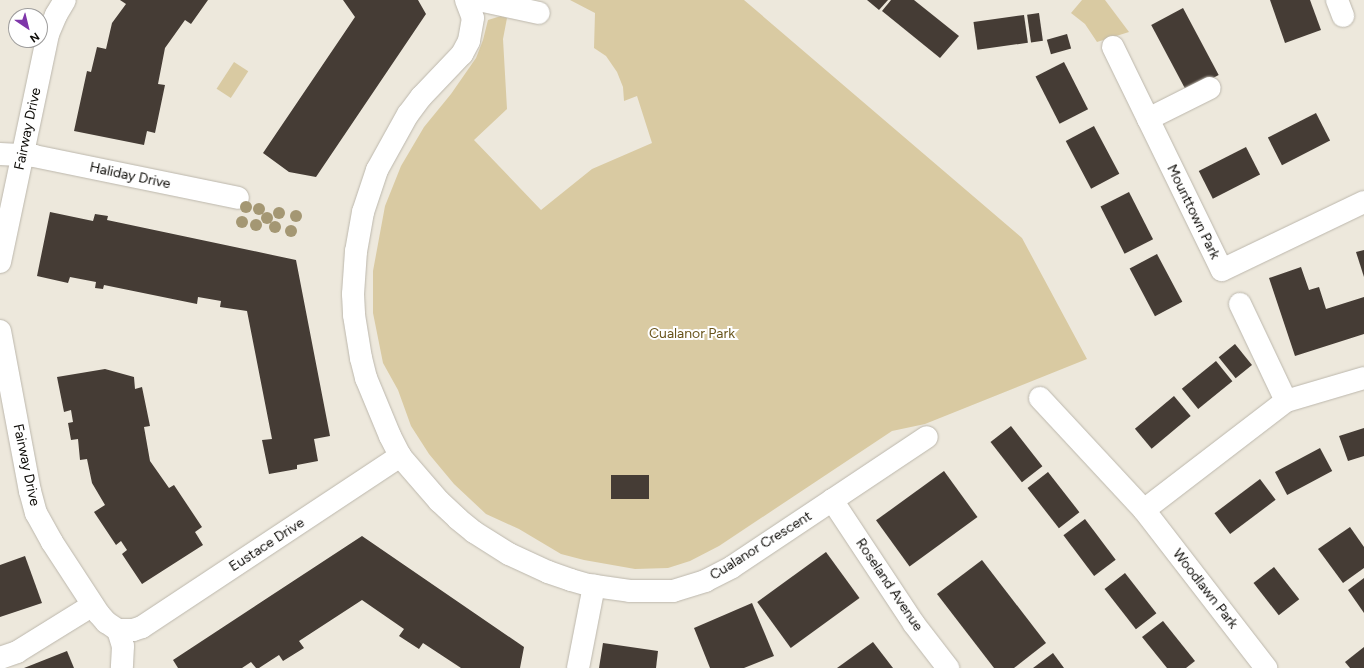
<!DOCTYPE html>
<style>
body{margin:0}
#map{position:relative;width:1364px;height:668px;overflow:hidden;background:#ede8dc;font-family:Figtree,sans-serif}
div>[style]{position:absolute}
.green>*{inset:0;background:#d9caa2;transform-origin:0 0}
.building>*{inset:0;background:#453c35;transform-origin:0 0}
.roads{filter:drop-shadow(0 0 1px #bcb7ac) drop-shadow(0 0 1px #bcb7ac)}
.minor>*{height:22px;margin:-11px;padding:0 11px;transform-origin:11px;border-radius:11px;background:#fff}
.trees>*{width:12px;height:12px;margin:-6px;border-radius:50%;background:#a49773}
span{translate:-50% -50%;white-space:nowrap;text-align:center;line-height:1.15;-webkit-text-stroke:4px #fff;paint-order:stroke}
.street-label{font-size:14px;color:#0d0b07}
.park-label{font-size:14px;color:#69551d}
.north{position:absolute;left:8px;top:8px;width:40px;height:40px;box-sizing:border-box;background:#fff;border:1px solid #9e9d9c;border-radius:50%;rotate:145deg;font-size:11px;font-weight:700;line-height:16px;text-align:center;color:#0d0b07}
.north::after{content:'';display:block;margin:auto;width:14px;height:18px;background:#7e36a9;clip-path:polygon(50% 0,100% 100%,50% 72%,0 100%)}
</style>
<div id="map">
<div class="green">
<i style="clip-path:polygon(570px 0,744px 0,1022px 238px,1087px 359px,925px 424px,892px 431px,719px 546px,690px 561px,668px 568px,635px 569px,584px 560px,561px 554px,519px 529px,486px 514px,454px 484px,429px 454px,411px 426px,398px 390px,383px 363px,373px 313px,373px 271px,385px 206px,401px 166px,424px 127px,451px 94px,476px 58px,483px 40px,488px 20px,501px 16px,507px 18px,503px 39px,507px 109px,474px 140px,541px 210px,592px 169px,652px 143px,637px 96px,624px 101px,623px 87px,617px 72px,606px 56px,594px 48px,595px 13px)"></i>
<i style="clip-path:polygon(1082px 0,1105px 0,1129px 32px,1097px 42px,1085px 24px,1071px 13px)"></i>
<i style="left:234px;top:62px;width:17px;height:32px;rotate:33deg"></i>
</div>
<div class="building">
<i style="clip-path:polygon(120px 0,208px 0,191px 24px,185px 20px,165px 48px,158px 84px,165px 85px,155px 133px,147px 131px,144px 145px,74px 131px,87px 71px,91px 72px,97px 47px,106px 49px,112px 23px,126px 4px)"></i>
<i style="clip-path:polygon(343px 0,418px 0,426px 14px,316px 177px,289px 172px,263px 153px,355px 17px)"></i>
<i style="clip-path:polygon(867px 0,888px 0,879px 10px)"></i>
<i style="clip-path:polygon(891px 0,914px 0,959px 36px,940px 58px,882px 11px)"></i>
<i style="clip-path:polygon(1270px 0,1310px 0,1321px 30px,1285px 43px)"></i>
<i style="left:1183px;top:8px;width:76px;height:36px;rotate:62deg"></i>
<i style="left:1039px;top:13px;width:28px;height:12px;rotate:82deg"></i>
<i style="left:1024px;top:15px;width:28px;height:51px;rotate:82deg"></i>
<i style="left:1067px;top:34px;width:15px;height:21px;rotate:74deg"></i>
<i style="left:1064px;top:62px;width:53px;height:32px;rotate:63deg"></i>
<i style="left:1316px;top:113px;width:31px;height:54px;rotate:63deg"></i>
<i style="left:1094px;top:126px;width:54px;height:32px;rotate:62deg"></i>
<i style="left:1246px;top:147px;width:31px;height:53px;rotate:63deg"></i>
<i style="left:1129px;top:192px;width:53px;height:32px;rotate:63deg"></i>
<i style="clip-path:polygon(50px 212px,93px 221px,95px 214px,108px 216px,107px 220px,296px 260px,330px 436px,314px 439px,318px 461px,297px 465px,297px 469px,269px 474px,262px 440px,272px 439px,247px 311px,220px 307px,221px 301px,198px 297px,197px 304px,104px 285px,103px 289px,95px 288px,96px 282px,70px 277px,68px 283px,37px 276px)"></i>
<i style="clip-path:polygon(1364px 250px,1364px 277px,1356px 252px)"></i>
<i style="left:1157px;top:254px;width:54px;height:31px;rotate:62deg"></i>
<i style="clip-path:polygon(1301px 267px,1309px 290px,1319px 287px,1326px 309px,1364px 297px,1364px 334px,1295px 356px,1269px 278px)"></i>
<i style="left:1235px;top:344px;width:27px;height:21px;rotate:51deg"></i>
<i style="left:1216px;top:361px;width:26px;height:44px;rotate:51deg"></i>
<i style="clip-path:polygon(105px 369px,134px 377px,135px 389px,142px 387px,150px 426px,144px 427px,150px 461px,169px 488px,174px 485px,202px 527px,195px 532px,203px 545px,142px 584px,122px 554px,127px 550px,121px 541px,116px 545px,94px 512px,105px 505px,92px 483px,87px 459px,80px 460px,78px 439px,71px 440px,68px 423px,73px 422px,71px 410px,64px 412px,57px 377px)"></i>
<i style="left:1174px;top:396px;width:26px;height:51px;rotate:50deg"></i>
<i style="left:1011px;top:426px;width:51px;height:26px;rotate:52deg"></i>
<i style="clip-path:polygon(1364px 428px,1364px 456px,1348px 461px,1339px 436px)"></i>
<i style="left:1320px;top:448px;width:26px;height:51px;rotate:62deg"></i>
<i style="left:944px;top:471px;width:57px;height:84px;rotate:54deg"></i>
<i style="left:1048px;top:472px;width:51px;height:26px;rotate:52deg"></i>
<i style="left:649px;top:475px;width:24px;height:38px;rotate:90deg"></i>
<i style="left:1260px;top:479px;width:26px;height:57px;rotate:53deg"></i>
<i style="left:1085px;top:519px;width:51px;height:27px;rotate:53deg"></i>
<i style="clip-path:polygon(1350px 527px,1364px 547px,1364px 568px,1343px 583px,1318px 549px)"></i>
<i style="clip-path:polygon(362px 536px,524px 647px,520px 668px,461px 668px,423px 643px,419px 649px,399px 636px,404px 629px,362px 600px,299px 641px,304px 648px,283px 661px,279px 655px,259px 668px,256px 668px,251px 662px,242px 668px,178px 668px,173px 660px)"></i>
<i style="left:826px;top:552px;width:57px;height:85px;rotate:54deg"></i>
<i style="clip-path:polygon(25px 556px,42px 603px,0 617px,0 565px)"></i>
<i style="clip-path:polygon(982px 560px,1046px 643px,1014px 668px,994px 668px,937px 594px)"></i>
<i style="left:1274px;top:567px;width:41px;height:26px;rotate:52deg"></i>
<i style="left:1125px;top:573px;width:51px;height:26px;rotate:52deg"></i>
<i style="clip-path:polygon(1364px 578px,1364px 613px,1348px 590px)"></i>
<i style="clip-path:polygon(752px 603px,774px 656px,744px 668px,710px 668px,694px 628px)"></i>
<i style="clip-path:polygon(1163px 621px,1195px 661px,1186px 668px,1167px 668px,1142px 637px)"></i>
<i style="clip-path:polygon(873px 642px,893px 668px,837px 668px)"></i>
<i style="clip-path:polygon(603px 643px,658px 651px,656px 668px,599px 668px)"></i>
<i style="clip-path:polygon(1364px 647px,1364px 668px,1350px 668px,1345px 662px)"></i>
<i style="clip-path:polygon(67px 651px,74px 668px,24px 668px)"></i>
<i style="clip-path:polygon(1053px 653px,1064px 668px,1033px 668px)"></i>
</div>
<div class="roads">
<div class="minor">
<i style="left:466px;top:0;width:19px;rotate:69deg"></i>
<i style="left:473px;top:18px;width:23px;rotate:100deg"></i>
<i style="left:469px;top:41px;width:15px;rotate:118deg"></i>
<i style="left:462px;top:54px;width:59px;rotate:133.6deg"></i>
<i style="left:421px;top:97px;width:21px;rotate:127deg"></i>
<i style="left:408px;top:114px;width:64px;rotate:119deg"></i>
<i style="left:377px;top:170px;width:44px;rotate:108.4deg"></i>
<i style="left:363px;top:212px;width:40px;rotate:100deg"></i>
<i style="left:356px;top:251px;width:43px;rotate:94deg"></i>
<i style="left:353px;top:294px;width:21px;rotate:87deg"></i>
<i style="left:354px;top:315px;width:44px;rotate:80.8deg"></i>
<i style="left:361px;top:358px;width:21px;rotate:76deg"></i>
<i style="left:366px;top:378px;width:63px;rotate:67.5deg"></i>
<i style="left:390px;top:436px;width:22px;rotate:63deg"></i>
<i style="left:400px;top:456px;width:60px;rotate:49.1deg"></i>
<i style="left:439px;top:501px;width:26px;rotate:43deg"></i>
<i style="left:458px;top:519px;width:21px;rotate:39deg"></i>
<i style="left:474px;top:532px;width:41px;rotate:32.2deg"></i>
<i style="left:509px;top:554px;width:43px;rotate:24.8deg"></i>
<i style="left:548px;top:572px;width:24px;rotate:19deg"></i>
<i style="left:571px;top:580px;width:18px;rotate:16deg"></i>
<i style="left:588px;top:585px;width:42px;rotate:8.1deg"></i>
<i style="left:630px;top:591px;width:43px"></i>
<i style="left:673px;top:591px;width:34px;rotate:-17deg"></i>
<i style="left:705px;top:581px;width:30px;rotate:-27deg"></i>
<i style="left:732px;top:567px;width:234px;rotate:-33.7deg"></i>
<i style="left:479px;top:0;width:61px;rotate:12.2deg"></i>
<i style="left:1337px;top:0;width:17px;rotate:69deg"></i>
<i style="left:1113px;top:47px;width:248px;rotate:64deg"></i>
<i style="left:1222px;top:270px;width:157px;rotate:-25.6deg"></i>
<i style="left:1148px;top:119px;width:69px;rotate:-26.6deg"></i>
<i style="left:0;top:154px;width:34px;rotate:3deg"></i>
<i style="left:34px;top:156px;width:208px;rotate:11.6deg"></i>
<i style="left:0;top:262px;width:233px;rotate:-78.1deg"></i>
<i style="left:48px;top:34px;width:21px;rotate:-67deg"></i>
<i style="left:56px;top:15px;width:17px;rotate:-59deg"></i>
<i style="left:1240px;top:304px;width:107px;rotate:64.6deg"></i>
<i style="left:0;top:331px;width:163px;rotate:79.4deg"></i>
<i style="left:30px;top:491px;width:23px;rotate:75deg"></i>
<i style="left:36px;top:513px;width:33px;rotate:61deg"></i>
<i style="left:52px;top:542px;width:86px;rotate:56.9deg"></i>
<i style="left:99px;top:614px;width:11px;rotate:49deg"></i>
<i style="left:106px;top:622px;width:14px;rotate:34deg"></i>
<i style="left:118px;top:630px;width:15px"></i>
<i style="left:133px;top:630px;width:9px;rotate:-18deg"></i>
<i style="left:142px;top:627px;width:310px;rotate:-33.5deg"></i>
<i style="left:1040px;top:398px;width:153px;rotate:47.1deg"></i>
<i style="left:1144px;top:510px;width:200px;rotate:52.3deg"></i>
<i style="left:832px;top:500px;width:149px;rotate:56.5deg"></i>
<i style="left:914px;top:624px;width:56px;rotate:52.3deg"></i>
<i style="left:1144px;top:510px;width:179px;rotate:-37.5deg"></i>
<i style="left:1286px;top:401px;width:81px;rotate:-16.4deg"></i>
<i style="left:118px;top:630px;width:17px;rotate:73deg"></i>
<i style="left:123px;top:646px;width:22px;rotate:93deg"></i>
<i style="left:0;top:658px;width:18px;rotate:-19deg"></i>
<i style="left:17px;top:652px;width:89px;rotate:-31.7deg"></i>
<i style="left:578px;top:668px;width:84px;rotate:-79deg"></i>
</div>
</div>
<div class="trees">
<i style="left:246px;top:207px"></i>
<i style="left:259px;top:209px"></i>
<i style="left:279px;top:213px"></i>
<i style="left:296px;top:216px"></i>
<i style="left:267px;top:218px"></i>
<i style="left:242px;top:222px"></i>
<i style="left:256px;top:225px"></i>
<i style="left:275px;top:227px"></i>
<i style="left:291px;top:231px"></i>
</div>
<div class="street-label">
<span style="left:28px;top:129px;rotate:-78deg">Fairway Drive</span>
<span style="left:130px;top:176px;rotate:12deg">Haliday Drive</span>
<span style="left:1193px;top:212px;rotate:64deg">Mounttown Park</span>
<span style="left:26px;top:465px;rotate:78deg">Fairway Drive</span>
<span style="left:267px;top:545px;rotate:-33deg">Eustace Drive</span>
<span style="left:761px;top:546px;rotate:-32deg">Cualanor Crescent</span>
<span style="left:889px;top:585px;rotate:56deg">Roseland Avenue</span>
<span style="left:1205px;top:589px;rotate:52deg">Woodlawn Park</span>
</div>
<div class="park-label">
<span style="left:692px;top:334px">Cualanor Park</span>
</div>
<div class="north">N</div>
</div>
